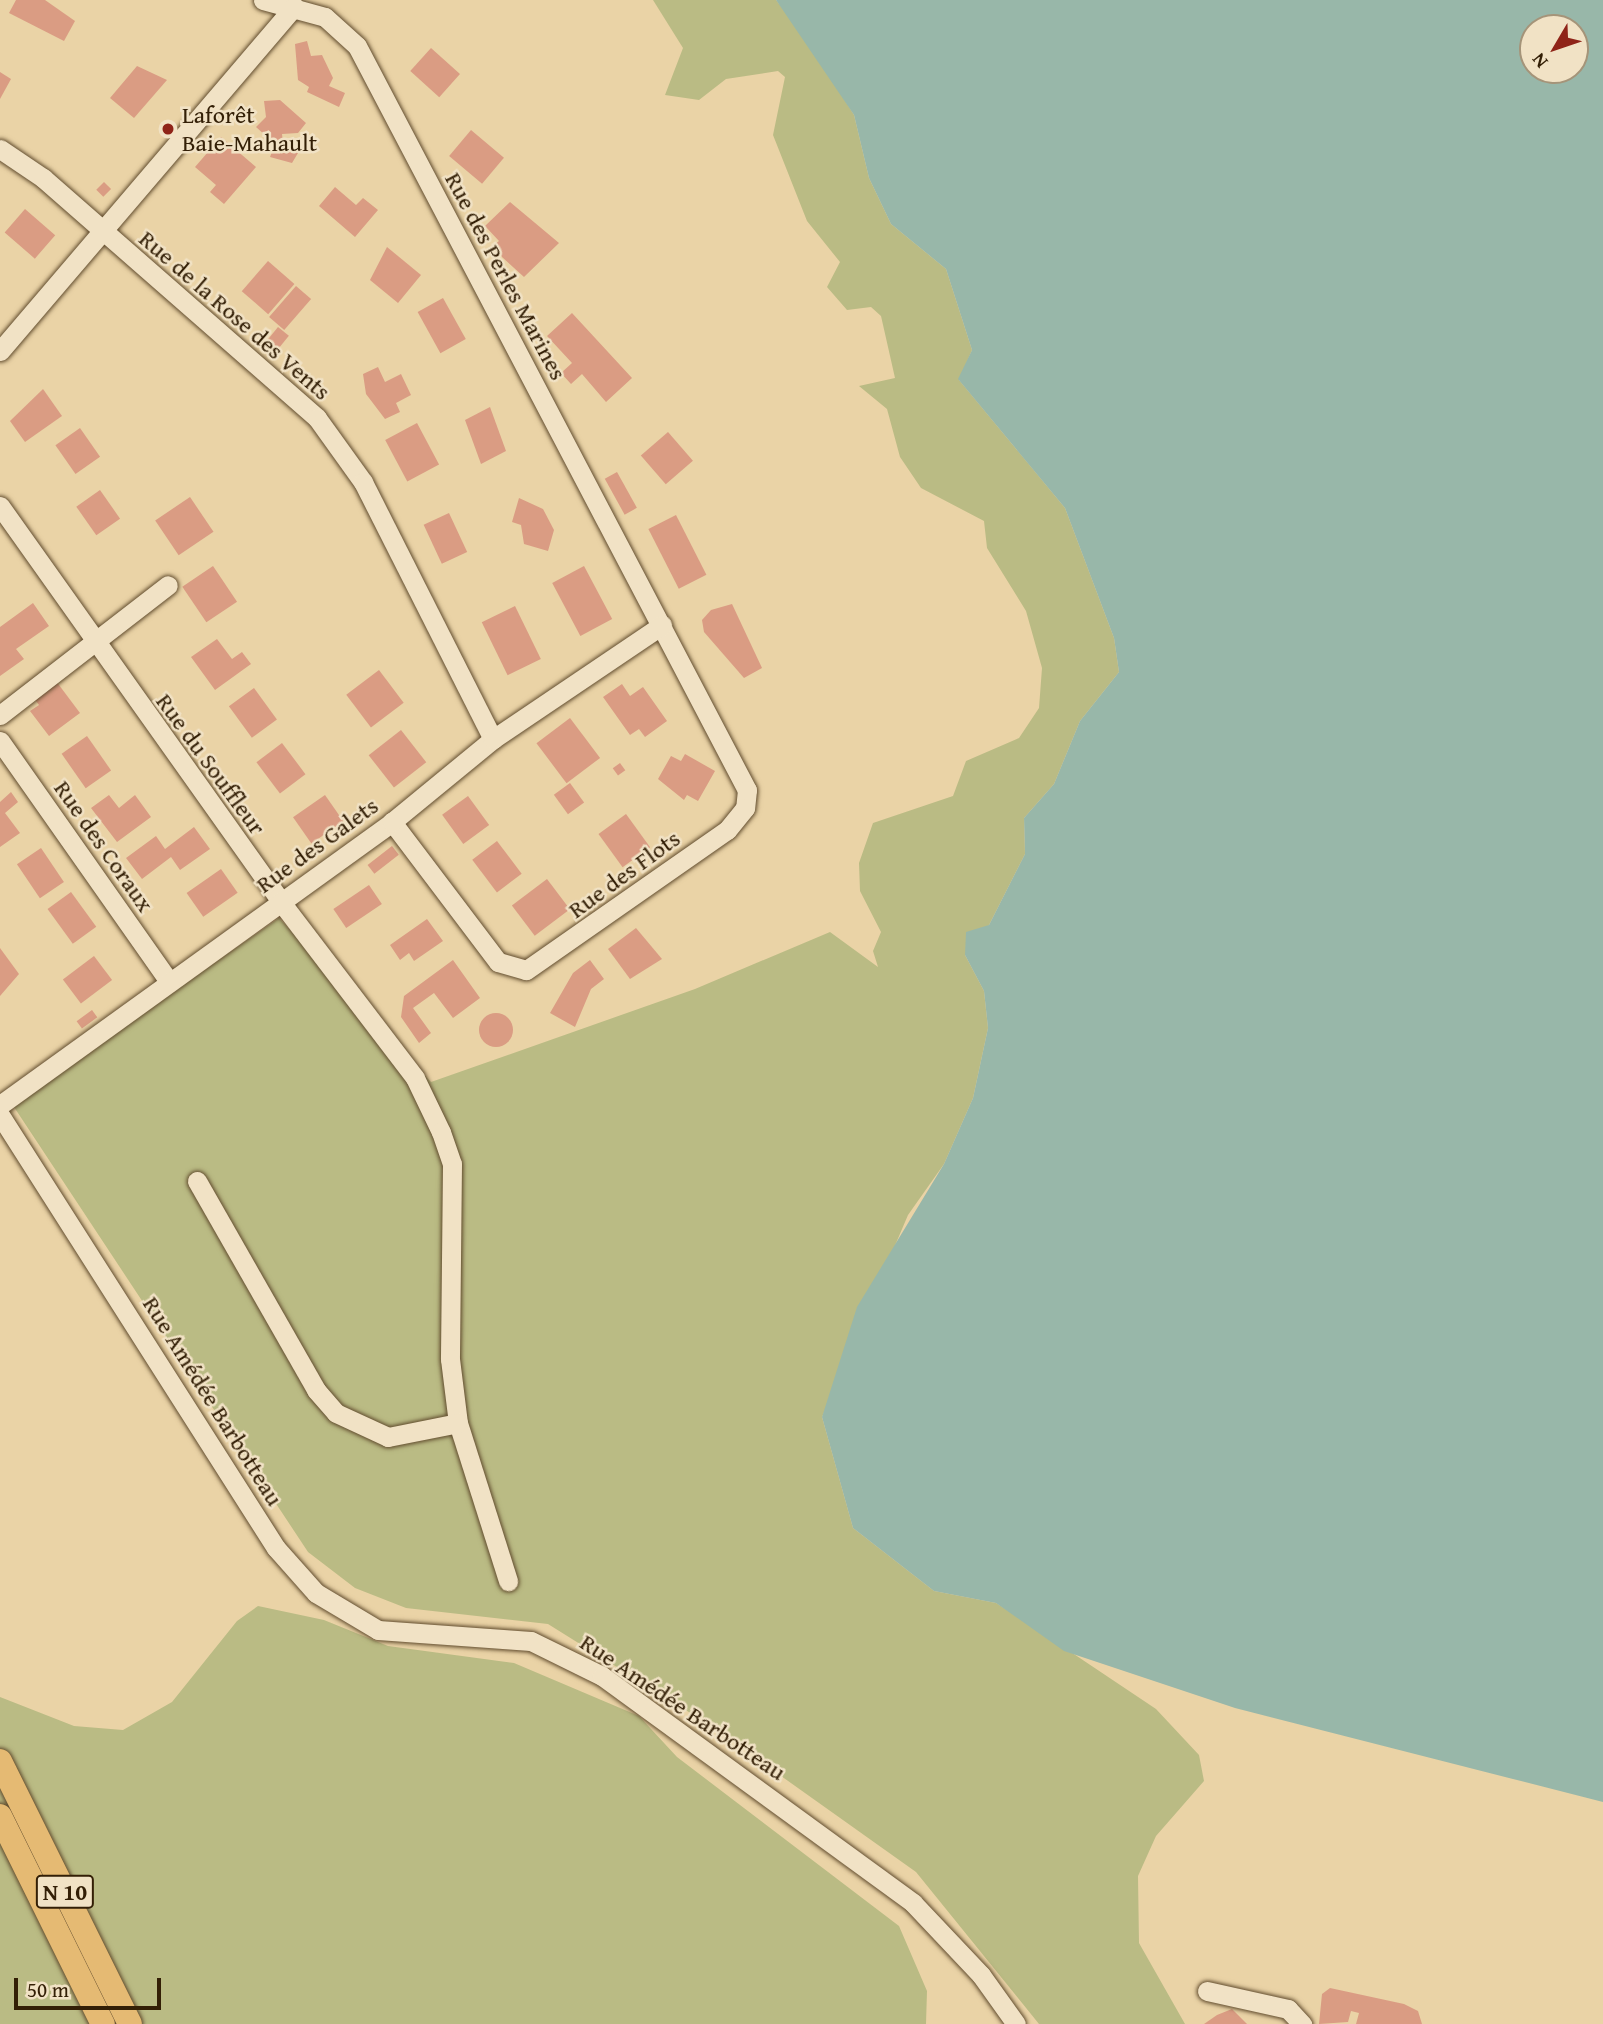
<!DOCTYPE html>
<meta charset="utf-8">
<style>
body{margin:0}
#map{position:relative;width:1603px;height:2024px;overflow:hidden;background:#ead3a6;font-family:"Gentium Book Plus",serif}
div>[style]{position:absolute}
.green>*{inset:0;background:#babb84}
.water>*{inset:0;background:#98b7a9}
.building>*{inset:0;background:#da9c83;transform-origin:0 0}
.round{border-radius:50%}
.roads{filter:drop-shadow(0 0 2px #614c2e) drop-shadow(0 0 2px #614c2e)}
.minor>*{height:19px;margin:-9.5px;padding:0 9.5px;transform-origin:9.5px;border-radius:9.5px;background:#f1e2c5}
.major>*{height:24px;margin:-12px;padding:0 12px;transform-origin:12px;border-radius:12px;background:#e5ba73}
.dots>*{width:19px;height:19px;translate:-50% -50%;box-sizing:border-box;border:4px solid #f1e2c5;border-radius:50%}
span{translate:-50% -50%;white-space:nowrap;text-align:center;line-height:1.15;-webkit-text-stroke:5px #f1e2c5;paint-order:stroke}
.shield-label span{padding:2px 5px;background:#f1e2c5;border:2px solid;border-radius:5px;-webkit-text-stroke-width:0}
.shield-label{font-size:23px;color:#331f06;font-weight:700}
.poi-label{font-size:24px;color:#331f06}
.left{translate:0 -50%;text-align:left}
.street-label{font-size:24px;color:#331f06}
.north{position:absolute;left:1519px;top:14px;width:70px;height:70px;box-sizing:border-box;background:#f1e2c5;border:2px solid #a59479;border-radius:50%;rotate:231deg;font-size:19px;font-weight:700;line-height:28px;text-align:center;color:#331f06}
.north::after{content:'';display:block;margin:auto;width:24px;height:32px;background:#8f2418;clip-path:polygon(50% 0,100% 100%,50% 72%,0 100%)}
.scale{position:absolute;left:14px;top:1978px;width:147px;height:32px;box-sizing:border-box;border:4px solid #331f06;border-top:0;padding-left:9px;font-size:21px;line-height:24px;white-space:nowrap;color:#331f06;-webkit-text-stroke:5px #f1e2c5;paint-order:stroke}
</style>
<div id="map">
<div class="green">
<i style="clip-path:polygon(653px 0,776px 0,807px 40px,854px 115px,869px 178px,891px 224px,946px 269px,972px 350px,959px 380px,1065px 508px,1114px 638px,1119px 672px,1080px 721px,1054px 784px,1024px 818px,1025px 854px,989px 925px,965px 955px,984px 991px,988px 1028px,973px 1098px,944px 1164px,908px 1215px,822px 1417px,853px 1528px,934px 1591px,996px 1603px,1026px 1622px,1156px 1709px,1199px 1755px,1204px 1781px,1156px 1836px,1138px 1876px,1139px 1943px,1185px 2024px,1039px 2024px,916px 1872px,708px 1724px,548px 1624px,406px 1608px,355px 1588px,308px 1552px,12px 1104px,279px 918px,431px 1082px,695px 989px,830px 932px,878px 967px,873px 951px,881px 932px,860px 891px,859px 863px,873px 823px,953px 796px,966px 761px,1019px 738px,1039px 708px,1042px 668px,1026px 611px,987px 548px,984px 521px,921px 488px,900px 457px,887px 409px,859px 386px,895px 378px,881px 316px,871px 307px,847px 310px,827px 287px,840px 262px,807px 221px,773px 135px,785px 77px,778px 71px,726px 79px,699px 100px,665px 95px,683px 48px)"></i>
<i style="clip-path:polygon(258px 1606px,324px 1620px,388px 1646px,514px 1663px,639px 1716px,677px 1757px,899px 1926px,927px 1991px,926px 2024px,0 2024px,0 1697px,74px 1726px,123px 1730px,172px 1702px,237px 1621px)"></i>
</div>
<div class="water">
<i style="clip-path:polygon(evenodd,776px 0,1603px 0,1603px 1802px,1235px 1708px,1064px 1651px,996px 1603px,934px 1591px,853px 1528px,822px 1417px,857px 1307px,944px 1164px,973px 1098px,988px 1028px,984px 991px,965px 955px,966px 932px,989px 925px,1025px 854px,1024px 818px,1054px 784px,1080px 721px,1119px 672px,1114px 638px,1065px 508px,958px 379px,972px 350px,946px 269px,891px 224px,869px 178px,854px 115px,776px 0,1533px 28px,1575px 28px,1575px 70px,1533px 70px,1533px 28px)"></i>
</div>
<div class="building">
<i style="clip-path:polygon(16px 0,45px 0,75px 21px,64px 41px,9px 13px)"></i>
<i style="clip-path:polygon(307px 41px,311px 56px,322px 55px,333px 78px,329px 86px,345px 93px,339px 107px,307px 92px,309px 87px,298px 80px,295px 44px)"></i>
<i style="left:431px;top:48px;width:39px;height:31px;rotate:42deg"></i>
<i style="clip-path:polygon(137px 66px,167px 80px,134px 118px,110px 98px)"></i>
<i style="clip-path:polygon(0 72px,11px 79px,0 99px)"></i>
<i style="clip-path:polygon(280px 100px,306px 123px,298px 133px,282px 134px,283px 143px,301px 148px,292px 163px,270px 157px,275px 144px,256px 127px,266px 117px,264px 101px)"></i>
<i style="left:471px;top:130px;width:43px;height:34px;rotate:40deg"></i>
<i style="clip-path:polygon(221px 137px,256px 167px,224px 204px,210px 192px,216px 185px,195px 167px)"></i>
<i style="left:104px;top:182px;width:10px;height:11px;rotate:45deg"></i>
<i style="clip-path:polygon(335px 187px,356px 205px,363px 198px,378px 210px,355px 237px,319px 206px)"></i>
<i style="clip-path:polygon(510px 202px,559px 243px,524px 277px,502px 257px,494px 245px,499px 241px,485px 226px)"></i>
<i style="left:25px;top:209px;width:40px;height:31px;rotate:41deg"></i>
<i style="clip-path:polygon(387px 247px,421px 275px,398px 303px,370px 280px)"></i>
<i style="left:268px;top:261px;width:35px;height:40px;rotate:41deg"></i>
<i style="left:296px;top:286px;width:20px;height:41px;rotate:41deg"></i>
<i style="left:443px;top:298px;width:47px;height:29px;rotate:61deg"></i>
<i style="clip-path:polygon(572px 313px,632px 378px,606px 402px,582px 374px,571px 384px,561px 373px,572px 363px,547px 336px)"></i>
<i style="left:278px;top:327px;width:14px;height:19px;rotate:39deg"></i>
<i style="clip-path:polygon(378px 367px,385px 382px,401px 374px,411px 395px,396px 403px,400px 412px,385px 419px,366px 394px,363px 374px)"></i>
<i style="clip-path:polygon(43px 389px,62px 416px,25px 442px,10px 421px)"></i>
<i style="clip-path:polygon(490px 407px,506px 451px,481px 464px,465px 420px)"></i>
<i style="left:417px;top:423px;width:47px;height:36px;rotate:62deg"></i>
<i style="left:80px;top:428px;width:35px;height:30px;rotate:55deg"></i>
<i style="left:668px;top:432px;width:38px;height:36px;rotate:49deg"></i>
<i style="left:617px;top:472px;width:41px;height:14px;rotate:61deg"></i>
<i style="left:100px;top:490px;width:35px;height:29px;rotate:55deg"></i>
<i style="left:190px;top:497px;width:42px;height:42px;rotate:56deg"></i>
<i style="clip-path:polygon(519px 498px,543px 509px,554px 530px,548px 551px,524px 544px,521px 525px,512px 522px)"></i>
<i style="left:449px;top:513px;width:43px;height:28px;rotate:65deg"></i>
<i style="left:676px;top:515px;width:67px;height:31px;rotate:63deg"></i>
<i style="left:213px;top:566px;width:43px;height:37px;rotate:56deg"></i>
<i style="left:584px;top:566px;width:60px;height:36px;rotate:62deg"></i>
<i style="clip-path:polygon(33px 603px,49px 626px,16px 649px,24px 659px,0 676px,0 627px)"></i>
<i style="clip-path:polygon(732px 604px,762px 668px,744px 678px,704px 632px,702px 620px,711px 610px)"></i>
<i style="left:515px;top:606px;width:59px;height:37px;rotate:64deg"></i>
<i style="clip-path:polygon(217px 639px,232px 659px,242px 652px,251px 664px,215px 690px,191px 657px)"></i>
<i style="left:379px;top:670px;width:41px;height:41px;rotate:53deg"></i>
<i style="clip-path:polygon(56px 681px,80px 713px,49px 736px,30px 711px,39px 705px,33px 697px)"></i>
<i style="clip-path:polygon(622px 684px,630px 696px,643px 687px,667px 721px,645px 737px,639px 729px,630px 735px,603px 697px)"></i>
<i style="left:254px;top:688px;width:39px;height:31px;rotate:54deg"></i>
<i style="left:570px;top:718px;width:50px;height:42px;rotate:53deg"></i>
<i style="left:401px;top:730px;width:41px;height:41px;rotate:52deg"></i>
<i style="left:87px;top:736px;width:42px;height:31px;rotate:55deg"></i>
<i style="left:282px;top:743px;width:39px;height:32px;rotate:53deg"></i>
<i style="clip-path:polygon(685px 754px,715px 771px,698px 801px,687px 795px,684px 800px,658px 779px,671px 756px,681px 761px)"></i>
<i style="left:620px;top:763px;width:9px;height:9px;rotate:54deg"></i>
<i style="left:570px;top:783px;width:24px;height:20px;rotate:54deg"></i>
<i style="clip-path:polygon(11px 792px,18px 802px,5px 813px,20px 833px,0 847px,0 802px)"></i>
<i style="clip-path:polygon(109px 795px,119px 808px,135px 795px,151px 817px,117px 842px,91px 808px)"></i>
<i style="left:325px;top:795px;width:32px;height:39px;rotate:55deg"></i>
<i style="left:468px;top:796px;width:36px;height:32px;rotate:54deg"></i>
<i style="left:626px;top:814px;width:41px;height:34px;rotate:54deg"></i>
<i style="clip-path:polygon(194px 827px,210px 849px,180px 870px,171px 857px,142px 879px,126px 858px,156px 836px,165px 849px)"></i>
<i style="left:497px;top:841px;width:41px;height:31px;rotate:53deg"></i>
<i style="left:392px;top:846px;width:11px;height:31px;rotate:52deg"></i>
<i style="left:41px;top:848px;width:41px;height:29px;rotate:56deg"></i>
<i style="left:221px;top:869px;width:29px;height:42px;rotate:55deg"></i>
<i style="left:547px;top:879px;width:38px;height:44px;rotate:53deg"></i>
<i style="left:369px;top:885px;width:23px;height:43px;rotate:56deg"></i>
<i style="left:71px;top:892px;width:43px;height:29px;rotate:54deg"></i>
<i style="clip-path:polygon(427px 919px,443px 941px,414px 961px,409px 953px,400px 960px,390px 945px)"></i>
<i style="clip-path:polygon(636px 928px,662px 959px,630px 979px,608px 949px)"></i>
<i style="clip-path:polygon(0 948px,19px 974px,0 996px)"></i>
<i style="left:94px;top:956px;width:30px;height:39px;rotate:53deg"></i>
<i style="clip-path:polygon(453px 960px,480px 998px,453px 1018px,434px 993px,413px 1008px,431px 1033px,419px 1043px,401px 1017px,404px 996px)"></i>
<i style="clip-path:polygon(590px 960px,604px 979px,591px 989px,575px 1027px,550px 1013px,573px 973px)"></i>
<i style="left:92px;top:1010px;width:9px;height:19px;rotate:54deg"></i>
<i class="round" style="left:479px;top:1013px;width:34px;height:34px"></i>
<i style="clip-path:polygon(1330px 1988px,1404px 2004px,1418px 2011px,1422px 2024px,1356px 2024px,1359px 2013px,1351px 2011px,1348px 2022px,1319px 2024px,1322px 1994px)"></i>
<i style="clip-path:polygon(1232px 2009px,1247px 2024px,1204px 2024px,1217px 2015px)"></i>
</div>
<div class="roads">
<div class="minor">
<i style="left:263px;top:0;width:64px;rotate:15.3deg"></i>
<i style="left:325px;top:17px;width:43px;rotate:42.2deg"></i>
<i style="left:357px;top:46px;width:840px;rotate:62.34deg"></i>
<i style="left:747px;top:790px;width:18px;rotate:96deg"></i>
<i style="left:745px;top:808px;width:28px;rotate:129deg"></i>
<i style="left:727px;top:830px;width:245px;rotate:145.1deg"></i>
<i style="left:526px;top:970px;width:29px;rotate:-164deg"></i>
<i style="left:498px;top:962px;width:176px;rotate:-127.1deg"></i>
<i style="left:0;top:149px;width:52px;rotate:34deg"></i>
<i style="left:43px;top:178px;width:364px;rotate:41.2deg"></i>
<i style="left:317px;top:418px;width:79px;rotate:54.3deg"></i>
<i style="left:363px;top:482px;width:288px;rotate:63.2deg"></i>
<i style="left:0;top:351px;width:453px;rotate:-49.5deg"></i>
<i style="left:0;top:506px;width:486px;rotate:54.6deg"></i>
<i style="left:281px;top:902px;width:221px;rotate:52.7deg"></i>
<i style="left:415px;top:1078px;width:60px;rotate:64.3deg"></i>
<i style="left:441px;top:1132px;width:34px;rotate:71deg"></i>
<i style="left:452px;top:1164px;width:195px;rotate:90.6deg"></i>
<i style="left:450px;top:1359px;width:64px;rotate:82.9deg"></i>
<i style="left:458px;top:1423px;width:166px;rotate:72.4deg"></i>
<i style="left:0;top:715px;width:212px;rotate:-37.7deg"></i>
<i style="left:0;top:741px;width:291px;rotate:54.9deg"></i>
<i style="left:0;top:1105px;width:483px;rotate:-35.8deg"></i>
<i style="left:392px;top:822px;width:131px;rotate:-39.4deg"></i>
<i style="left:493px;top:739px;width:204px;rotate:-34deg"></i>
<i style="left:0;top:1115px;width:513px;rotate:57.49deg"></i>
<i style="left:276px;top:1548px;width:60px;rotate:48.4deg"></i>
<i style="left:316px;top:1593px;width:72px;rotate:30.8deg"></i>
<i style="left:378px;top:1630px;width:153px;rotate:4.1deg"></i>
<i style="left:531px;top:1641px;width:79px;rotate:26.2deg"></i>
<i style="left:602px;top:1676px;width:385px;rotate:36.1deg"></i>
<i style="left:913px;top:1903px;width:99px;rotate:46.6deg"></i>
<i style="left:981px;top:1975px;width:60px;rotate:54.5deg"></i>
<i style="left:197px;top:1181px;width:241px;rotate:60.3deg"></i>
<i style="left:316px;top:1390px;width:30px;rotate:49deg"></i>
<i style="left:336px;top:1413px;width:57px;rotate:24.8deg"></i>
<i style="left:388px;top:1437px;width:71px;rotate:-11.3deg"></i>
<i style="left:1207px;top:1991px;width:83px;rotate:12.5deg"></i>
<i style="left:1288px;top:2009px;width:21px;rotate:47deg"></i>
</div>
<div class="major">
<i style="left:0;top:1761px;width:293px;rotate:63.7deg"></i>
<i style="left:0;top:1816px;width:232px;rotate:63.7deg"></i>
</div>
</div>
<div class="dots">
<i style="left:168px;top:129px;background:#8f2418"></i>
</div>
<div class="shield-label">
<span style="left:65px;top:1892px">N 10</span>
</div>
<div class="poi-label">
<span class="left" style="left:182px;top:129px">Laforêt<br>Baie-Mahault</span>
</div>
<div class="street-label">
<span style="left:506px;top:276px;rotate:62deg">Rue des Perles Marines</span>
<span style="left:235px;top:315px;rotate:41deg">Rue de la Rose des Vents</span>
<span style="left:211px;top:764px;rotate:54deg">Rue du Souffleur</span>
<span style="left:317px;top:845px;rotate:-36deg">Rue des Galets</span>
<span style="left:104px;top:846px;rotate:55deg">Rue des Coraux</span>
<span style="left:624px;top:874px;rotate:-36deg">Rue des Flots</span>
<span style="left:213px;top:1401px;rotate:58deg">Rue Amédée Barbotteau</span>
<span style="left:683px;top:1707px;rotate:34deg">Rue Amédée Barbotteau</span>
</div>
<div class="north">N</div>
<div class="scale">50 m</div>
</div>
